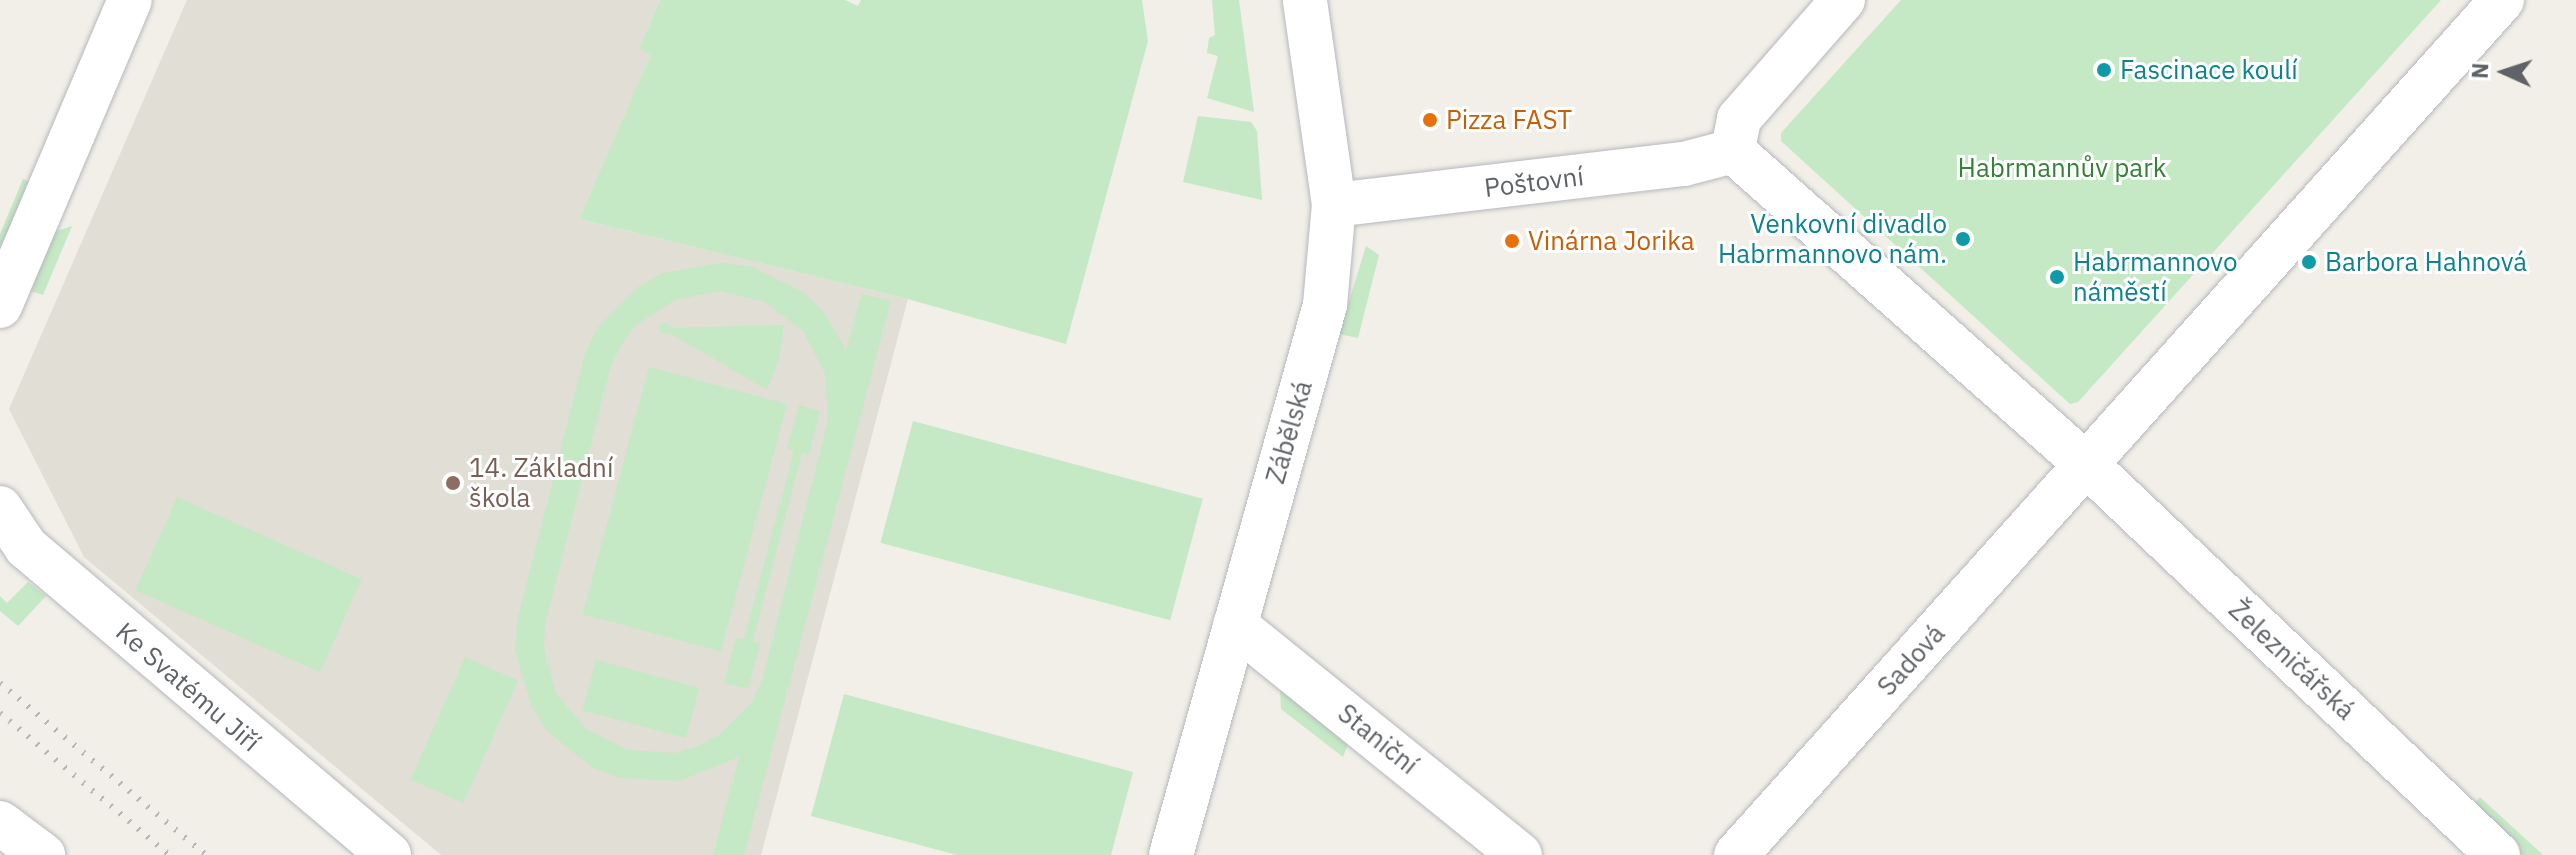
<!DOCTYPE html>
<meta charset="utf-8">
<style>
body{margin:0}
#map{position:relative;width:2576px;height:855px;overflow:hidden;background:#f1efe8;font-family:"IBM Plex Sans",sans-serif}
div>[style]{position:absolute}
.education>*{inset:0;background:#e1ded6}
.green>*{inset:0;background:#c5e8c5;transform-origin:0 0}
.roads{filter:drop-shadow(0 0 2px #b5b8bc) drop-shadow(0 0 2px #b5b8bc)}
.minor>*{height:44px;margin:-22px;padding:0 22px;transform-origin:22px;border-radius:22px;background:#fff}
.rail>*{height:6px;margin-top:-3px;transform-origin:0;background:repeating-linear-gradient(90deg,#b6b7b8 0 2px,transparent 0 12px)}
.dots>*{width:22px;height:22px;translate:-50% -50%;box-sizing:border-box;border:4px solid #fff;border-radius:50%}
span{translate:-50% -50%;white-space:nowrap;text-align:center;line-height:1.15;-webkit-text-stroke:6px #fff;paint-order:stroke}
.culture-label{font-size:26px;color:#0d838f}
.left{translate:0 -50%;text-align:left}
.right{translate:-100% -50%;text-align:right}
.food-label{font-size:26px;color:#c56008}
.park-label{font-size:26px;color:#348238}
.street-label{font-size:26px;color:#5f6368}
.education-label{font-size:26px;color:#785e54}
.north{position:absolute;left:2464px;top:32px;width:80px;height:80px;-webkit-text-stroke:6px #fff;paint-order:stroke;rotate:273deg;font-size:22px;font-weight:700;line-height:32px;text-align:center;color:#5f6368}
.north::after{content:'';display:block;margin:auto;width:28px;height:36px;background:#5f6368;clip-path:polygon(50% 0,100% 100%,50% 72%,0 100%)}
</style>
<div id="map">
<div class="education">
<i style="clip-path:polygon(187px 0,660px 0,639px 48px,652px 54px,579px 219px,908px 299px,761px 855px,441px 855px,84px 557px,9px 409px)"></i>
</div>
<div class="green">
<i style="clip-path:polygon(660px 0,845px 0,858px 6px,861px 0,1142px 0,1148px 41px,1066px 344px,908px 299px,579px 219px,651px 55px,639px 48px)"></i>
<i style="clip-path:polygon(1212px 0,1239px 0,1254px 112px,1207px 98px,1218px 56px,1207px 53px,1209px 38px,1215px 35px)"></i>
<i style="clip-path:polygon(1901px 0,2441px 0,2078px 402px,2070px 404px,1781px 141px,1781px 133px)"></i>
<i style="clip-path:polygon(1198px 116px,1251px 122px,1257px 131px,1262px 200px,1183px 182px)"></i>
<i style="clip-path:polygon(23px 179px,37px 185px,0 273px,0 234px)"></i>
<i style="clip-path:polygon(72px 226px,43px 295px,27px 290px,54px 232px)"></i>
<i style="clip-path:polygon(1366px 246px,1379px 255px,1358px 338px,1339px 334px)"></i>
<i style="clip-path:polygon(evenodd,720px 263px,750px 266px,803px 292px,824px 312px,846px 350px,862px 294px,891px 301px,744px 855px,713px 855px,739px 757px,679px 781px,620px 778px,593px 768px,547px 731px,531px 706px,515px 650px,517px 621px,585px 354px,597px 328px,638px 287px,663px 273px,720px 263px,720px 291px,765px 302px,803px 331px,825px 373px,828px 420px,762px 680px,752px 702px,719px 735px,698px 746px,675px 753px,628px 750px,586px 729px,556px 693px,544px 648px,545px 625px,611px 365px,622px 344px,636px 325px,675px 300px,720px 291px)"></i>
<i style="clip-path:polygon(664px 322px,672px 328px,784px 325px,779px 360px,767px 390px,670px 333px,661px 334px,659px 325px)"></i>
<i style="left:649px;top:367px;width:143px;height:256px;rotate:15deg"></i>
<i style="clip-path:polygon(799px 405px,820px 411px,809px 455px,802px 453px,753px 641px,760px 644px,748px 689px,724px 683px,736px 638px,744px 639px,794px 451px,787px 449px)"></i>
<i style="left:913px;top:421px;width:300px;height:126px;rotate:15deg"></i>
<i style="left:177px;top:497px;width:202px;height:102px;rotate:24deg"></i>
<i style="clip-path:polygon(28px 582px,46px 596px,18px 626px,0 611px,0 596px,7px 603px)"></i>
<i style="left:465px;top:657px;width:58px;height:134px;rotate:24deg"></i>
<i style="left:596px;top:660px;width:107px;height:52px;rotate:15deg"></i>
<i style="clip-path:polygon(1280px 689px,1350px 739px,1343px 757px,1281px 709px)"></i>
<i style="clip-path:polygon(844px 694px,1133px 772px,1111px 855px,957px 855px,811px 816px)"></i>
<i style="clip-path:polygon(2480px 797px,2543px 855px,2519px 855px,2469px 810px)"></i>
</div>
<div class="roads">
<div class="minor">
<i style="left:1843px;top:0;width:158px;rotate:131.2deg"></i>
<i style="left:1739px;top:119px;width:33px;rotate:101deg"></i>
<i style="left:1733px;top:151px;width:472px;rotate:41.6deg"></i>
<i style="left:2086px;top:464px;width:568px;rotate:43.5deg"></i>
<i style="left:1334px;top:205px;width:352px;rotate:-6.7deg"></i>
<i style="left:1684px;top:164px;width:51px;rotate:-14.9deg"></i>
<i style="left:0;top:306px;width:332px;rotate:-67deg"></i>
<i style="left:0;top:508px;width:47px;rotate:56.3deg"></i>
<i style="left:26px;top:547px;width:476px;rotate:40.3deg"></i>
<i style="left:1235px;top:625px;width:366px;rotate:38.9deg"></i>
<i style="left:0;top:823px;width:54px;rotate:36.7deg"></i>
<i style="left:1171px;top:855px;width:571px;rotate:-74.36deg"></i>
<i style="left:1325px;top:305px;width:100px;rotate:-84.9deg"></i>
<i style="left:1334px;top:205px;width:207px;rotate:-98.1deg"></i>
<i style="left:1736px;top:855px;width:1148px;rotate:-48.14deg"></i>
</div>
</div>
<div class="rail">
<i style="left:0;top:683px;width:268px;rotate:39.9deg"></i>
<i style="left:0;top:713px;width:221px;rotate:40deg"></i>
</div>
<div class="dots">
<i style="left:2104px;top:70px;background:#0f9aa8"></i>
<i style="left:1430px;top:120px;background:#e8710a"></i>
<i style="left:1963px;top:239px;background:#0f9aa8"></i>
<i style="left:1512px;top:241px;background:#e8710a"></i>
<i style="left:2309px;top:262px;background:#0f9aa8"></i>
<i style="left:2057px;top:277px;background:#0f9aa8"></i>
<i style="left:453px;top:483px;background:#8d6e63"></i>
</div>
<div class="culture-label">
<span class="left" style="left:2120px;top:70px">Fascinace koulí</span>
<span class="right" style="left:1947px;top:239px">Venkovní divadlo<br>Habrmannovo nám.</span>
<span class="left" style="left:2073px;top:277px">Habrmannovo<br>náměstí</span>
<span class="left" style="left:2325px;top:262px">Barbora Hahnová</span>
</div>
<div class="food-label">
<span class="left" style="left:1446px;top:120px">Pizza FAST</span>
<span class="left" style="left:1528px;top:241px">Vinárna Jorika</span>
</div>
<div class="park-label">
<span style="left:2062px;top:168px">Habrmannův park</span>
</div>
<div class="street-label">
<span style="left:1534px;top:182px;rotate:-7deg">Poštovní</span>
<span style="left:1289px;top:432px;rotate:-74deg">Zábělská</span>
<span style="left:1911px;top:660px;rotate:-48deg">Sadová</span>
<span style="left:2292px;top:660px;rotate:43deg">Železničářská</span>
<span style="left:188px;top:687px;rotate:41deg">Ke Svatému Jiří</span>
<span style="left:1378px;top:739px;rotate:39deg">Staniční</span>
</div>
<div class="education-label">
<span class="left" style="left:469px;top:483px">14. Základní<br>škola</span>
</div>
<div class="north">N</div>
</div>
